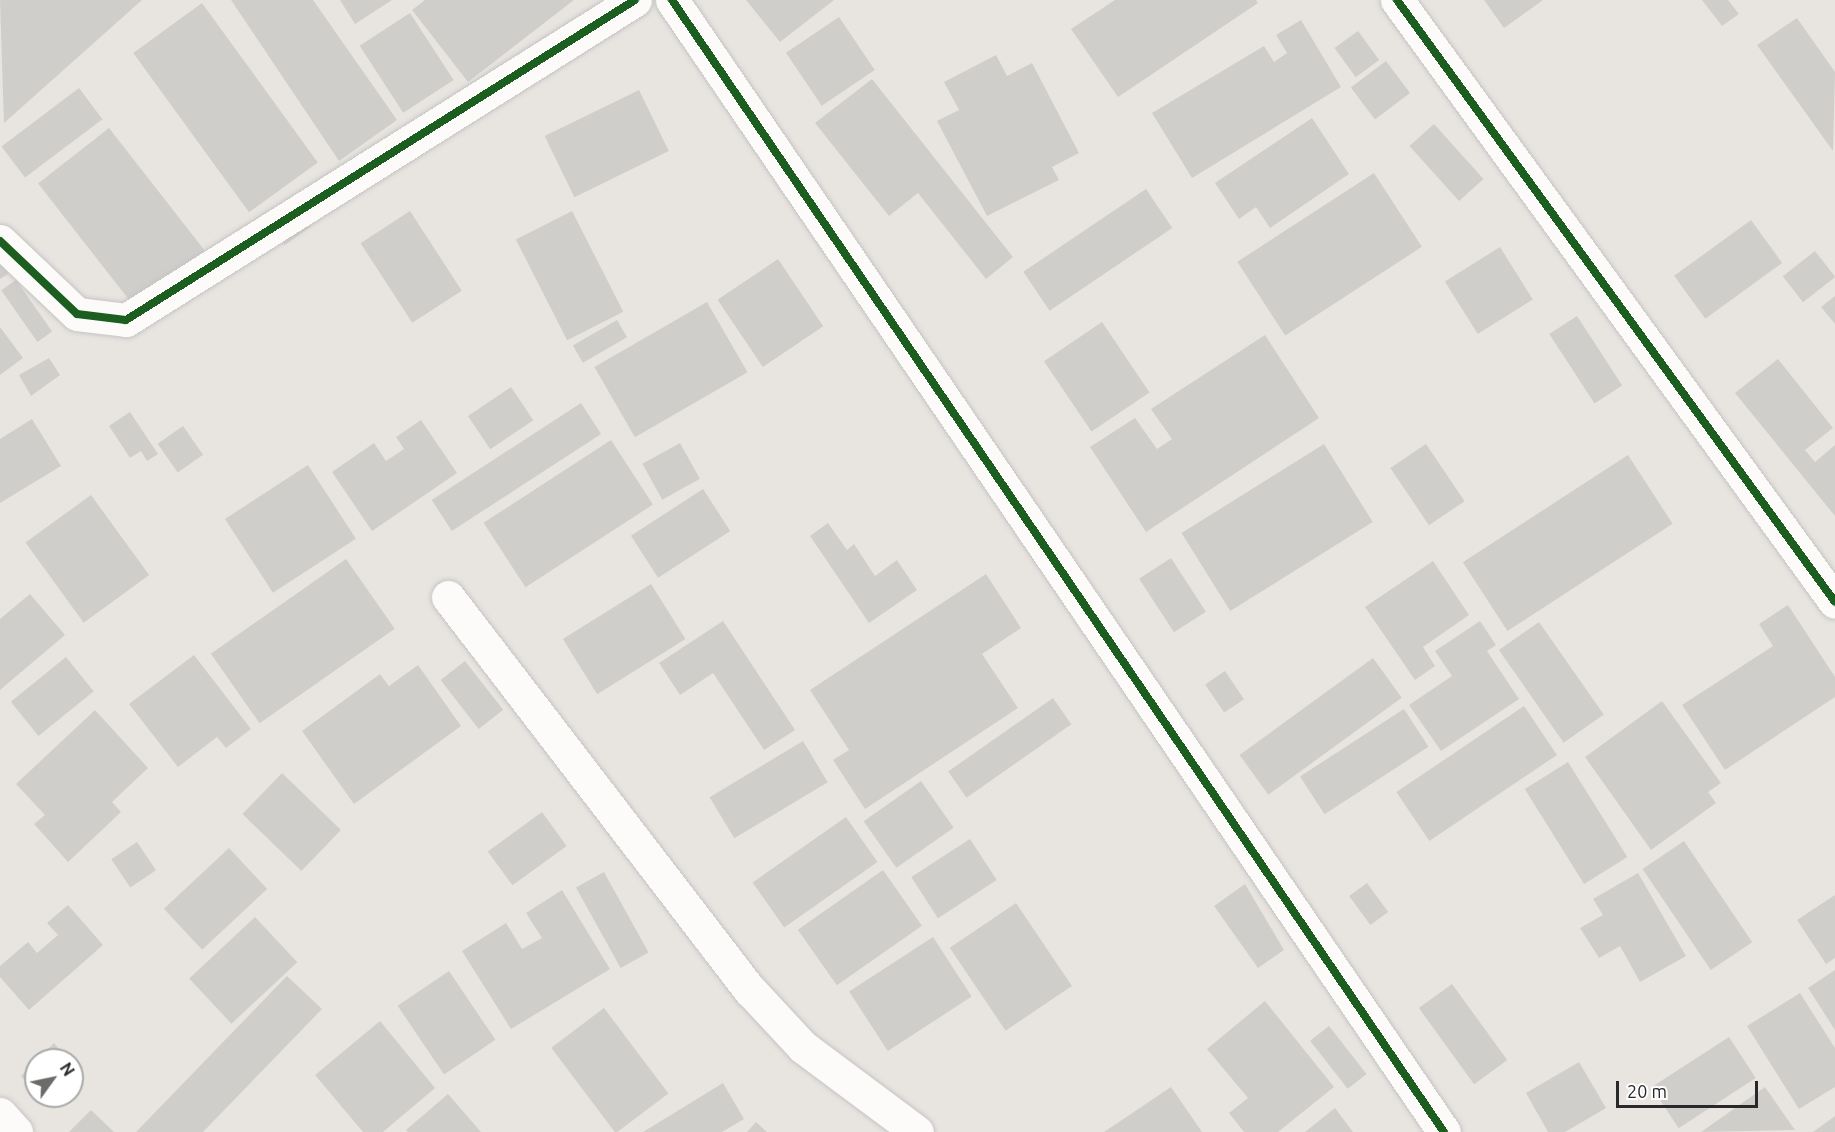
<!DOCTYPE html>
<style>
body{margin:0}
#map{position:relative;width:1835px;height:1132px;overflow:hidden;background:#e8e5e0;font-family:Ubuntu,sans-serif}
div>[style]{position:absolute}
.building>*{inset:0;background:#d0cecb;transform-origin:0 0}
.roads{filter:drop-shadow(0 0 2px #c5c4c5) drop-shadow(0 0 2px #c5c4c5)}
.street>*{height:33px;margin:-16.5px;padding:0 16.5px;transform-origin:16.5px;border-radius:16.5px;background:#fcfbfa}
.cycleway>*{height:8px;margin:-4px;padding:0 4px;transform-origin:4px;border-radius:4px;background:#1b5e20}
span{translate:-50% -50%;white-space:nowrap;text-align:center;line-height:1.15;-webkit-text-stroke:4.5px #fff;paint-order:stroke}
.north{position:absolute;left:24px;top:1048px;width:60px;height:60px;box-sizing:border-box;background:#fff;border:2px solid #a9a9a9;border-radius:50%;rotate:57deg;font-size:16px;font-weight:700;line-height:24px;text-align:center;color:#292929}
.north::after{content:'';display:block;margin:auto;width:21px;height:27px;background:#6c6b69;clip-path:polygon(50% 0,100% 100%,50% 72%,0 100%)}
.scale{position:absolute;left:1616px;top:1081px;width:142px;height:27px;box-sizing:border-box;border:3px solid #292929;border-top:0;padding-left:8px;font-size:18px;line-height:21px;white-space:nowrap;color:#292929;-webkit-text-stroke:4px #fff;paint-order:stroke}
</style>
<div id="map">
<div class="building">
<i style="clip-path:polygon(0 0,142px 0,4px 123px)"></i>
<i style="clip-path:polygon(231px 0,313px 0,397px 120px,339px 161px)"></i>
<i style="clip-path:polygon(340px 0,392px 0,355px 24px)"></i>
<i style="clip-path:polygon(425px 0,574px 0,468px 82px,412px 10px)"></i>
<i style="clip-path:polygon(746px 0,834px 0,780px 42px)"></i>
<i style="clip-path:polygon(1115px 0,1256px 0,1258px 3px,1118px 97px,1071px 29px)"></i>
<i style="clip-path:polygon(1484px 0,1543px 0,1504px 28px)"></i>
<i style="clip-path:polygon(1702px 0,1728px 0,1739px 14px,1722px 26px)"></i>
<i style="left:202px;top:3px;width:197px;height:85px;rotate:54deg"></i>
<i style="left:410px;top:13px;width:80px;height:60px;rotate:57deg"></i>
<i style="left:839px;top:17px;width:64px;height:64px;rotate:56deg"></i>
<i style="clip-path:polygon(1797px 18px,1835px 72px,1833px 151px,1757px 45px)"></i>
<i style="clip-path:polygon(1301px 20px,1341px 87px,1192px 178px,1152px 113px,1264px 46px,1274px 62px,1287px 53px,1276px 35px)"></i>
<i style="left:1358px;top:31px;width:36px;height:29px;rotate:54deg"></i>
<i style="clip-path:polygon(996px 55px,1007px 76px,1032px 63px,1079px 153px,1052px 167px,1059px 180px,987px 216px,937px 121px,959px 110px,944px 82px)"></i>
<i style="left:1386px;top:61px;width:40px;height:44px;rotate:53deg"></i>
<i style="clip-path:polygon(872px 79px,1013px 257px,986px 279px,918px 193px,889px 216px,815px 123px)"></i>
<i style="left:79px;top:88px;width:39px;height:97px;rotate:53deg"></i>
<i style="left:639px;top:90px;width:68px;height:105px;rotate:64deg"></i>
<i style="clip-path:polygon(1312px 118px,1349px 174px,1270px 228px,1256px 207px,1239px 219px,1215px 183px)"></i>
<i style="left:1434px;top:124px;width:74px;height:33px;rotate:48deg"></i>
<i style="left:109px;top:128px;width:155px;height:90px;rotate:52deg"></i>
<i style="left:1374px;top:173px;width:88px;height:163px;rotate:57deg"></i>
<i style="left:1146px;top:189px;width:47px;height:148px;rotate:56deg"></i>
<i style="left:300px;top:211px;width:19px;height:32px;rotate:55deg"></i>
<i style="left:410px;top:211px;width:95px;height:59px;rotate:57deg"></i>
<i style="left:572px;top:211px;width:113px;height:63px;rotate:63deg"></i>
<i style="left:1751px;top:220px;width:53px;height:95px;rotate:54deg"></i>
<i style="left:1500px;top:247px;width:62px;height:65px;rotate:58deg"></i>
<i style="left:1815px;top:251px;width:33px;height:41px;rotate:52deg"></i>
<i style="clip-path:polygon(0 259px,8px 274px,0 279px)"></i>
<i style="left:778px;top:259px;width:81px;height:73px;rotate:56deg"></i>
<i style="left:16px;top:280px;width:63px;height:18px;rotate:55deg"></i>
<i style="clip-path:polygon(1835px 296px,1835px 324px,1821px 307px)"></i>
<i style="left:707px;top:302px;width:81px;height:130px;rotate:60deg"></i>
<i style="left:1577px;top:316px;width:83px;height:33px;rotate:57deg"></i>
<i style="left:617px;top:320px;width:20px;height:51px;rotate:60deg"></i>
<i style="left:1102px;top:322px;width:85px;height:70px;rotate:56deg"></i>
<i style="clip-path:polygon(0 327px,23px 358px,0 375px)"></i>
<i style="clip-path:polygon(1265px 335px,1319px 418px,1146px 532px,1090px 447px,1135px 418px,1157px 449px,1172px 439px,1151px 409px)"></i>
<i style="clip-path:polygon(49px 358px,60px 375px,31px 396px,19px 375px)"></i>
<i style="clip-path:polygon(1778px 359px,1833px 428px,1805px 450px,1815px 462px,1835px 445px,1835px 516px,1735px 393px)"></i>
<i style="left:511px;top:387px;width:40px;height:52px;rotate:56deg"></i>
<i style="left:581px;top:403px;width:37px;height:178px;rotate:57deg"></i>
<i style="clip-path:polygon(130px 412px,158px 454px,147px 461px,141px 451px,130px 458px,109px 426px)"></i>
<i style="clip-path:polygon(32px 419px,61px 466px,0 503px,0 439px)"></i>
<i style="clip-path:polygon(421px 420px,457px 473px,372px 531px,332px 472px,374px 443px,386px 461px,404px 449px,396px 437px)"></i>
<i style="left:183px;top:426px;width:35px;height:31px;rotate:55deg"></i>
<i style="left:611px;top:440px;width:77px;height:152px;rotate:57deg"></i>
<i style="left:680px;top:443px;width:41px;height:43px;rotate:61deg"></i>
<i style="left:1324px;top:444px;width:92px;height:168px;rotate:58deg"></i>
<i style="left:1426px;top:444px;width:69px;height:43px;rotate:56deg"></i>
<i style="left:1628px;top:455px;width:82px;height:197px;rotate:57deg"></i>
<i style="left:308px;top:465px;width:88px;height:99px;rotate:57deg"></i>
<i style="left:703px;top:489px;width:50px;height:86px;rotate:57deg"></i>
<i style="left:91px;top:495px;width:99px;height:81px;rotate:54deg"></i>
<i style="clip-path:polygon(828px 523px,847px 550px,854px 544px,875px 576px,897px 560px,917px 590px,869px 623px,810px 536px)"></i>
<i style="left:1171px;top:558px;width:64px;height:38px;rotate:57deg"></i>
<i style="left:346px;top:559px;width:85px;height:165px;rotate:55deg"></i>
<i style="clip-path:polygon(1433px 561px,1469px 615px,1423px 647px,1435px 666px,1415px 680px,1365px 607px)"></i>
<i style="clip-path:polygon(986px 574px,1021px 628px,982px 654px,1018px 708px,865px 809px,833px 760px,849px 750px,810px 690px)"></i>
<i style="left:651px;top:584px;width:65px;height:104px;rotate:58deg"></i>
<i style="clip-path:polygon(30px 594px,65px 635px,0 690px,0 619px)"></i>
<i style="clip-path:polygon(1788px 605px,1835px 677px,1835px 697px,1725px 770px,1682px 705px,1773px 646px,1759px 624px)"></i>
<i style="clip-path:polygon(723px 621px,795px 730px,764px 750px,713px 673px,680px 695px,659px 663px)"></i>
<i style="clip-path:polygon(1480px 621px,1496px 645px,1487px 651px,1519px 699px,1441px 751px,1409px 705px,1452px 676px,1435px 651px)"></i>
<i style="left:1539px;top:622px;width:113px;height:49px;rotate:55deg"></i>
<i style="clip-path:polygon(194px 655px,251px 729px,226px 748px,217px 737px,178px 767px,129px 704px)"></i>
<i style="left:66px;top:657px;width:44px;height:71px;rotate:51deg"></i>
<i style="left:1373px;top:658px;width:49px;height:165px;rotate:54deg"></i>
<i style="left:465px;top:661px;width:62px;height:31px;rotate:52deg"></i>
<i style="clip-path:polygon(418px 665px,461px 726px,354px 804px,302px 731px,380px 674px,389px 686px)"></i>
<i style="left:1225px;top:671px;width:34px;height:24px;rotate:56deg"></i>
<i style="left:1053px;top:698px;width:32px;height:128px;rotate:55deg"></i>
<i style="clip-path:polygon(1662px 701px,1721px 783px,1708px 792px,1716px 803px,1651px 850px,1585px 757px)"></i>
<i style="left:1524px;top:706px;width:59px;height:154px;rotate:56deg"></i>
<i style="left:1404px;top:709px;width:45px;height:124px;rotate:57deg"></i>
<i style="clip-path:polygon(95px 710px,148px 768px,112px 802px,121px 812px,68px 862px,34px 824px,45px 815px,16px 784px)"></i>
<i style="left:803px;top:741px;width:48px;height:109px;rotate:59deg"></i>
<i style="left:1568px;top:762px;width:112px;height:51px;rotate:58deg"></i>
<i style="left:282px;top:773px;width:82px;height:57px;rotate:44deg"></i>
<i style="left:921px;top:781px;width:57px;height:70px;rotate:55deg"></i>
<i style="left:542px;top:812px;width:42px;height:67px;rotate:54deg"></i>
<i style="left:846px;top:817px;width:55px;height:114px;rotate:55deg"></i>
<i style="left:970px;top:839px;width:49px;height:70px;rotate:57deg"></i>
<i style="left:1684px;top:841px;width:122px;height:50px;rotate:56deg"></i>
<i style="left:137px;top:842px;width:34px;height:31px;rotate:56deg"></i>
<i style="left:229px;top:848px;width:56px;height:89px;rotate:47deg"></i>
<i style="left:883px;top:870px;width:68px;height:104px;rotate:55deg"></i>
<i style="left:604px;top:872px;width:92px;height:32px;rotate:61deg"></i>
<i style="clip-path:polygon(1638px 873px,1686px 956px,1640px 982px,1620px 946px,1599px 958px,1580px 928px,1603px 915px,1593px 899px)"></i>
<i style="left:1367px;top:883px;width:36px;height:22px;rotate:54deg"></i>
<i style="clip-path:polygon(1245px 884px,1284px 950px,1258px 968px,1214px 906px)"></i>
<i style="clip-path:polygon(562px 890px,610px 969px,511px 1029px,462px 951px,506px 923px,522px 949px,542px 938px,526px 913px)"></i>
<i style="clip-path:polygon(1835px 895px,1835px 958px,1826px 964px,1797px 920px)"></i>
<i style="left:1016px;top:903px;width:100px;height:80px;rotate:56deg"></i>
<i style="clip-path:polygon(68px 905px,103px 945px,29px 1010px,0 977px,0 966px,28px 942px,37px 953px,58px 935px,47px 923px)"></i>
<i style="left:255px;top:917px;width:62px;height:90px;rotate:47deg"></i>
<i style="left:933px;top:937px;width:71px;height:100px;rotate:57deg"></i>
<i style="clip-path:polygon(1835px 970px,1835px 1030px,1808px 988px)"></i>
<i style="left:449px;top:971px;width:83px;height:62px;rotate:56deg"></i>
<i style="clip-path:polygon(287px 976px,322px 1009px,203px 1132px,136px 1132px)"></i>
<i style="left:1452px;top:984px;width:94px;height:41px;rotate:54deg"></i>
<i style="clip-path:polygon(1800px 993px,1835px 1048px,1835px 1087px,1799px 1109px,1747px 1026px)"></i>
<i style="clip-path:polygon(1265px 1001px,1334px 1087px,1278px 1132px,1244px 1132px,1229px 1113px,1248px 1098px,1207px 1049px)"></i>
<i style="left:604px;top:1008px;width:107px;height:66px;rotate:53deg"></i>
<i style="clip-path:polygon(380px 1021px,435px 1088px,383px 1132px,363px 1132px,315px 1075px)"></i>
<i style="left:1329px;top:1026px;width:61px;height:24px;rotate:52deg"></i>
<i style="left:1729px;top:1037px;width:49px;height:92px;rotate:57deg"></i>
<i style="clip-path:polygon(54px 1043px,68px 1060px,37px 1060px)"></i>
<i style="clip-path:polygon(36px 1061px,36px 1092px,21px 1076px)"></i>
<i style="clip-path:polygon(1579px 1062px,1606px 1108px,1565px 1132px,1548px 1132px,1526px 1093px)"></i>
<i style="clip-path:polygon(723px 1083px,744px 1119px,722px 1132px,643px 1132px)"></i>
<i style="clip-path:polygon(1171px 1087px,1202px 1132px,1104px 1132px)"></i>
<i style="clip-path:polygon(1765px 1087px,1795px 1130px,1701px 1132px)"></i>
<i style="clip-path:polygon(448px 1094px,481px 1132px,408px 1132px,406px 1130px)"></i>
<i style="clip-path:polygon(40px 1096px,56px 1096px,48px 1104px)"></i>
<i style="clip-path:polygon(1335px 1108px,1353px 1132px,1305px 1132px)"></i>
<i style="clip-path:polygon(91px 1110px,114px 1132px,69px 1132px)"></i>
<i style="clip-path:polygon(1835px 1116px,1835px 1132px,1813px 1132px)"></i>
<i style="clip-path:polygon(756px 1122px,767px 1132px,747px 1132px)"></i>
</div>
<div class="roads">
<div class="street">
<i style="left:672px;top:0;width:1370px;rotate:55.71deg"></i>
<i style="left:1397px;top:0;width:744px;rotate:53.96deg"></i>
<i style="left:0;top:241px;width:106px;rotate:43.5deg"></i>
<i style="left:77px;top:314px;width:49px;rotate:7deg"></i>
<i style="left:126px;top:320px;width:601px;rotate:-32.16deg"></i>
<i style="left:448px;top:597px;width:496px;rotate:52.5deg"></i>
<i style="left:750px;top:990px;width:78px;rotate:47.1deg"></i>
<i style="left:803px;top:1047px;width:142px;rotate:36.7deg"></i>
<i style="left:0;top:1114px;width:24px;rotate:48deg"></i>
</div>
</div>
<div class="cycleway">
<i style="left:672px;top:0;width:1370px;rotate:55.71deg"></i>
<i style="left:1397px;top:0;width:744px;rotate:53.96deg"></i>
<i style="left:0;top:241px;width:106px;rotate:43.5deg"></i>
<i style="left:77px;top:314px;width:49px;rotate:7deg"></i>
<i style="left:126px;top:320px;width:601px;rotate:-32.16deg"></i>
</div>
<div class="north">N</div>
<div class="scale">20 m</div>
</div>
